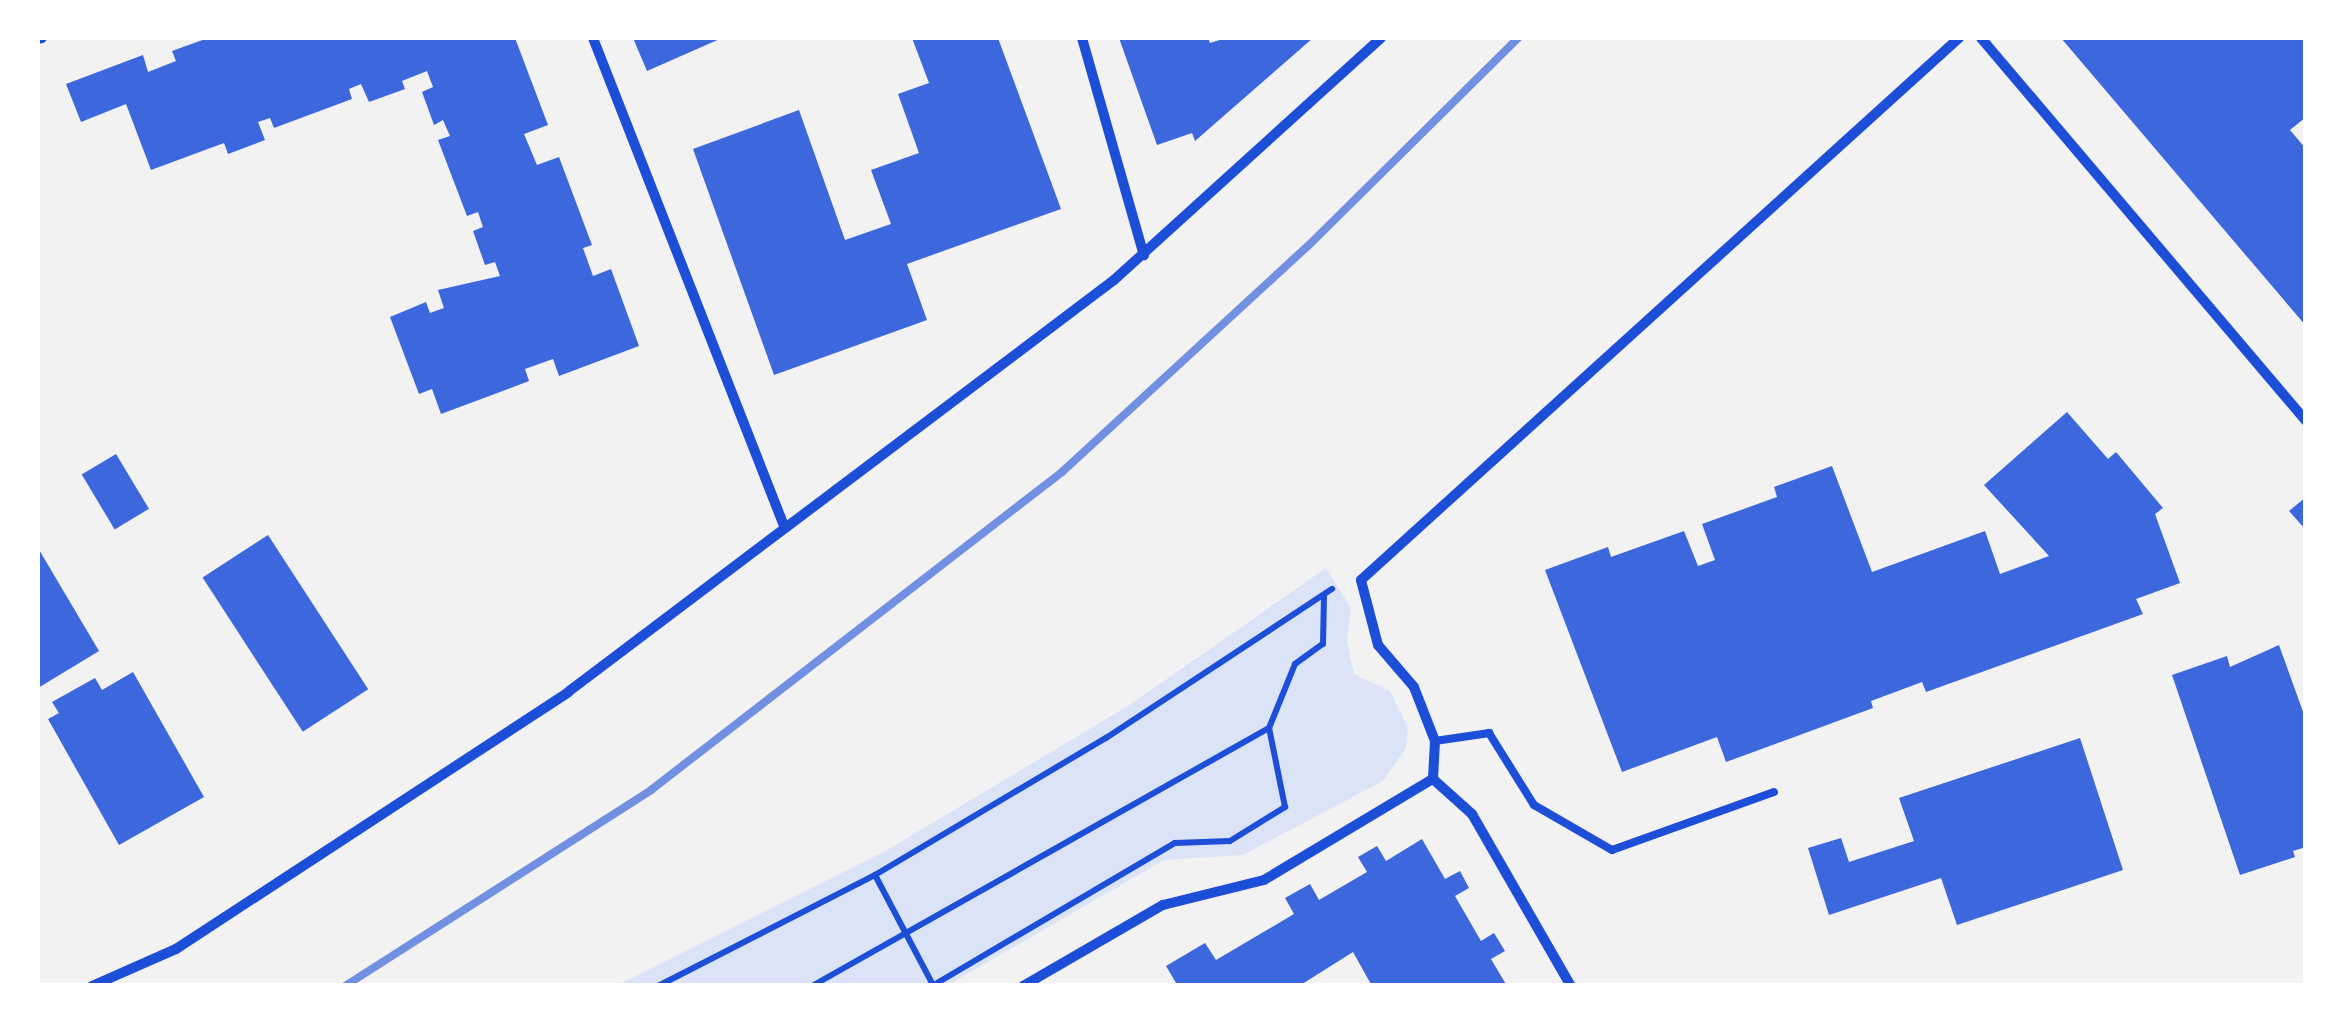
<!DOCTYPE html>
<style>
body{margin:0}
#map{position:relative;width:2343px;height:1023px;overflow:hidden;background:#f2f2f2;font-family:Cabin,sans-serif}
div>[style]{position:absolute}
.green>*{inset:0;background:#dbe4f7}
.building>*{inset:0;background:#3d67dc;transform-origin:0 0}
.path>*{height:6px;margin:-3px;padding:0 3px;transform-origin:3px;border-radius:3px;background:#1d4ed8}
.service>*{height:8px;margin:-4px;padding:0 4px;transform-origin:4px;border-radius:4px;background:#1d4ed8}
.minor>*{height:10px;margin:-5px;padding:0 5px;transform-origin:5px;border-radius:5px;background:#1d4ed8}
.rail>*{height:8px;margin:-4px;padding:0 4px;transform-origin:4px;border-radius:4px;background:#7290e2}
span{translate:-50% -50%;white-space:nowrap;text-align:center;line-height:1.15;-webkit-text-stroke:8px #fff;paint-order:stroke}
.frame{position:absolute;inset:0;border:40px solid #fff;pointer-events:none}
</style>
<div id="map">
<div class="green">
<i style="clip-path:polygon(1326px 568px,1351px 608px,1347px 642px,1354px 674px,1390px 691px,1408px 727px,1406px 748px,1383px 781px,1243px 855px,1164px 860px,948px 985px,616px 986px,887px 850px,1128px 706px)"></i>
</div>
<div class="building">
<i style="clip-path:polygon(208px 38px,515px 38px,548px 125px,524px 134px,537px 165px,559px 157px,592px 245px,583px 248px,593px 276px,611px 269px,639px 346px,559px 376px,553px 359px,525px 369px,529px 381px,441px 414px,432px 389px,419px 394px,390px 317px,426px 302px,430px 313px,444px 308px,438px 290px,500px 276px,495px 262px,485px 265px,473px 231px,483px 227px,478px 212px,467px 216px,438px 140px,450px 136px,443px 120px,434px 125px,422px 92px,433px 87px,427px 71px,402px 81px,405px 89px,369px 102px,361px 84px,349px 89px,352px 99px,274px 128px,270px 118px,258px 122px,265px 140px,228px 154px,224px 143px,151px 170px,126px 104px,81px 122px,66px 84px,143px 55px,148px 72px,176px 61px,172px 51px)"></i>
<i style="clip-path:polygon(633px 38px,722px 38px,647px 71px)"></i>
<i style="clip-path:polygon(912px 38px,998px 38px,1061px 209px,907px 264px,927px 320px,774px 375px,693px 149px,799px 110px,845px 240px,891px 224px,871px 170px,919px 153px,898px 94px,929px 83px)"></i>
<i style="clip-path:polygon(1119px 38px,1208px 38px,1210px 43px,1226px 38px,1313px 38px,1195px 141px,1192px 133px,1157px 145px)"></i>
<i style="clip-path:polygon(2061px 38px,2306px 38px,2306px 117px,2290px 130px,2306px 149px,2306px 326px)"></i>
<i style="clip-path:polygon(2067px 412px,2108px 459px,2116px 452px,2163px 508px,2155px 514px,2180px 583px,2136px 599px,2143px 614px,1926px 692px,1922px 682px,1871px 701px,1873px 708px,1726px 762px,1717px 737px,1622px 772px,1545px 570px,1608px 547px,1611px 557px,1684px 531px,1698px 566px,1715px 560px,1702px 524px,1777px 497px,1774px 487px,1832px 466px,1872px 572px,1985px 531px,2000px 574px,2049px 556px,1984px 485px)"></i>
<i style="left:116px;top:454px;width:64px;height:40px;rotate:59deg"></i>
<i style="clip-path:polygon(2306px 497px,2306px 530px,2289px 511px)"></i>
<i style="left:268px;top:535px;width:184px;height:78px;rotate:57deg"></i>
<i style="clip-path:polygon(38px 548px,99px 651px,38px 688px)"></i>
<i style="clip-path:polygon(2279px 645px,2306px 720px,2306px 847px,2293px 851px,2295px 857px,2240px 875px,2172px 675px,2227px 656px,2230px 667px)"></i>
<i style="clip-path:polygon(133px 672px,204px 797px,119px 845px,48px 719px,59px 713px,52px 702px,95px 678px,102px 690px)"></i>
<i style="clip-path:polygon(2080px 738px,2123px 870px,1957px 925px,1941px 878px,1829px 915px,1808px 848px,1841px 838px,1849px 862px,1914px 841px,1899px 798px)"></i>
<i style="clip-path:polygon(1422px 839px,1445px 879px,1460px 871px,1469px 888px,1455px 896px,1481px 941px,1494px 933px,1505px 951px,1491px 959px,1507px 986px,1372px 986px,1353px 952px,1299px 986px,1171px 986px,1176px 983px,1166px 966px,1205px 943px,1216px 960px,1294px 914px,1285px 898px,1310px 884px,1319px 900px,1367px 872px,1358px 857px,1377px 846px,1386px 861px)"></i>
</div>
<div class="path">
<i style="left:875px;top:875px;width:124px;rotate:62.2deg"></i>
<i style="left:658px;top:986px;width:244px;rotate:-27.1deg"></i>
<i style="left:875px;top:875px;width:269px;rotate:-30.7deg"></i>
<i style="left:1106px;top:738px;width:271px;rotate:-33.4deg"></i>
<i style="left:812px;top:986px;width:525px;rotate:-29.45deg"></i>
<i style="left:932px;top:986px;width:282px;rotate:-30.5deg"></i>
<i style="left:1175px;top:843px;width:55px;rotate:-2.1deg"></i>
<i style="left:1230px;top:841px;width:65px;rotate:-31.7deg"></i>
<i style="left:1285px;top:807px;width:81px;rotate:-101.4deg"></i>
<i style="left:1269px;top:728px;width:69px;rotate:-67.9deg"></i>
<i style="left:1295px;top:664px;width:34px;rotate:-36deg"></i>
<i style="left:1323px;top:644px;width:48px;rotate:-88.8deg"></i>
</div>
<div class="service">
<i style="left:1435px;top:741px;width:55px;rotate:-8.4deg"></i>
<i style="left:1489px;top:733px;width:85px;rotate:58deg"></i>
<i style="left:1534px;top:805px;width:90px;rotate:30deg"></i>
<i style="left:1612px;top:850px;width:172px;rotate:-19.7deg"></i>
</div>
<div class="minor">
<i style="left:593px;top:38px;width:524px;rotate:68.62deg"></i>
<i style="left:1082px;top:38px;width:226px;rotate:74.1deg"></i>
<i style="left:1981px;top:38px;width:502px;rotate:49.68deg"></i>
<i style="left:38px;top:39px;width:4px;rotate:-14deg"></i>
<i style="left:1433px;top:779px;width:38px;rotate:-87deg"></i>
<i style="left:1435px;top:741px;width:58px;rotate:-111.3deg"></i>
<i style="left:1414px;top:687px;width:55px;rotate:-130.6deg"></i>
<i style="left:1378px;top:645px;width:67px;rotate:-104.7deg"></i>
<i style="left:1361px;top:580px;width:807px;rotate:-42.19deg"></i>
<i style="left:1433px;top:779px;width:52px;rotate:41.9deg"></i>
<i style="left:1472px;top:814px;width:198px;rotate:60.1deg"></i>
<i style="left:92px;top:986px;width:92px;rotate:-23.8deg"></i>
<i style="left:176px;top:949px;width:469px;rotate:-33.2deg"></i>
<i style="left:568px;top:692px;width:684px;rotate:-37.04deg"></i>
<i style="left:1114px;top:280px;width:360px;rotate:-42.2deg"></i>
<i style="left:1023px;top:986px;width:162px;rotate:-30.1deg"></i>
<i style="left:1163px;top:905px;width:104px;rotate:-13.9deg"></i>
<i style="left:1264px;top:880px;width:197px;rotate:-30.9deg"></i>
</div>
<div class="rail">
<i style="left:345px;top:986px;width:363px;rotate:-32.6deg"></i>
<i style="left:651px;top:790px;width:520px;rotate:-37.73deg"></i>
<i style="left:1062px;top:472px;width:335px;rotate:-42.6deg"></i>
<i style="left:1309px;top:245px;width:294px;rotate:-44.7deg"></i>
</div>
<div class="frame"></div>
</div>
